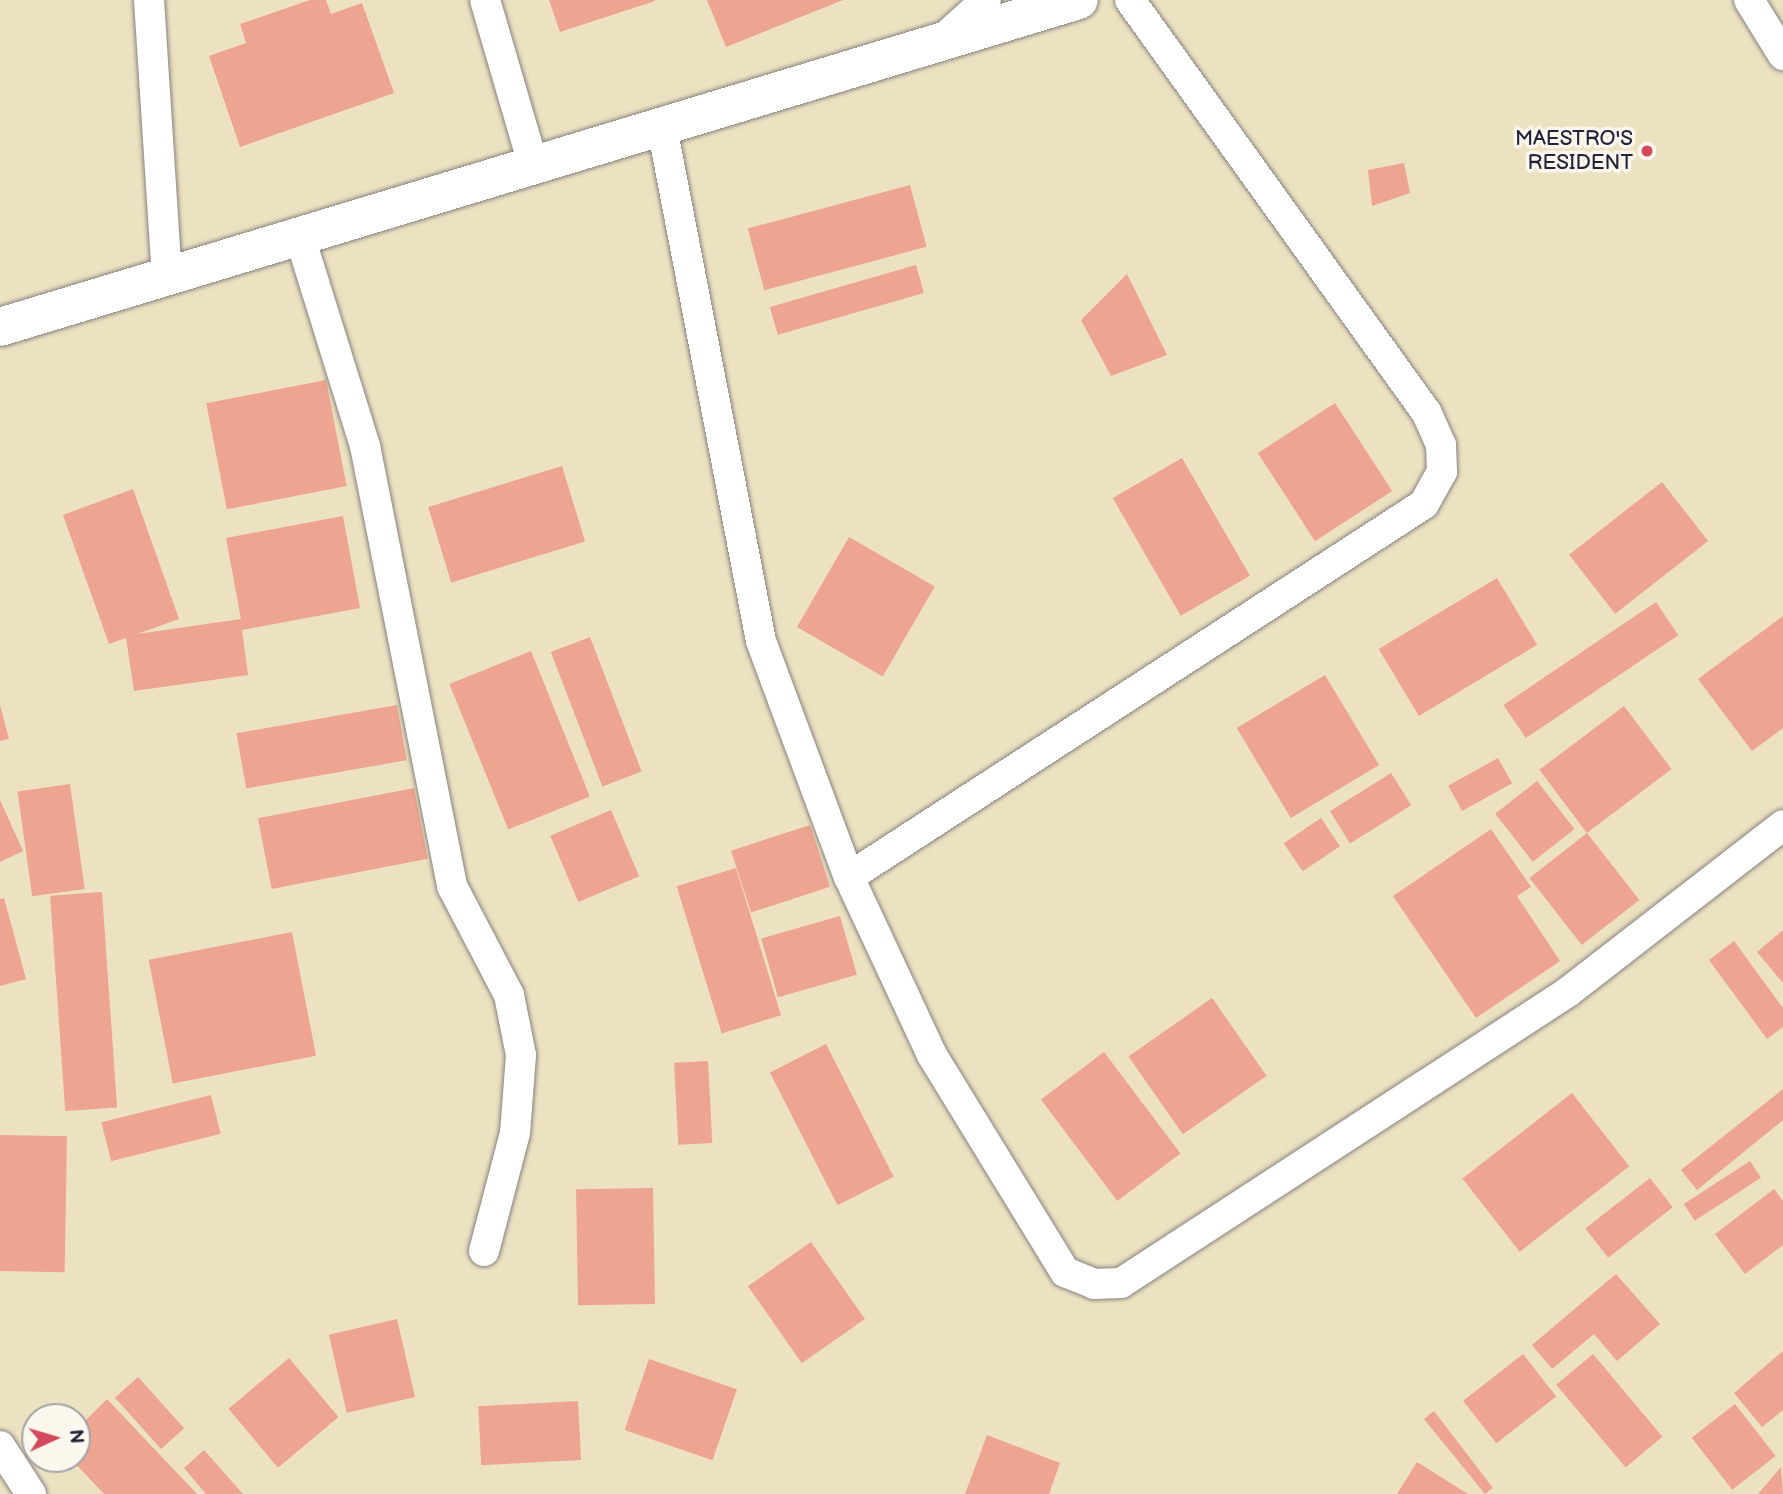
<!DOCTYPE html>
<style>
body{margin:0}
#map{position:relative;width:1783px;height:1494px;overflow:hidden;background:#ece2c2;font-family:"Balsamiq Sans",sans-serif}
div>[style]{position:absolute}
.building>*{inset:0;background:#eda490;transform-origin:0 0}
.roads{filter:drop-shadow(0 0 2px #87827e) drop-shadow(0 0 2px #87827e)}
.minor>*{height:30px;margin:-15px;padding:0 15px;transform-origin:15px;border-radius:15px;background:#fff}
.trunk>*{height:38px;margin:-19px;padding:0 19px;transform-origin:19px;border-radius:19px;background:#fff}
.dots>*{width:19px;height:19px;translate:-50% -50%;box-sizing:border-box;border:4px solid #fbf7ec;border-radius:50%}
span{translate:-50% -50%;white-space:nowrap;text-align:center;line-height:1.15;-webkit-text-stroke:7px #fbf7ec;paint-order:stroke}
.poi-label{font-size:21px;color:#22223b}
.right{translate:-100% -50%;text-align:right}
.north{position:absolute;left:21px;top:1403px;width:70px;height:70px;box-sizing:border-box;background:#fbf7ec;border:2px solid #a4a2a5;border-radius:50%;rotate:86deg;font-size:19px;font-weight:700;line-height:28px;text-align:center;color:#22223b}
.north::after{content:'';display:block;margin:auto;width:24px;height:32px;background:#d1495b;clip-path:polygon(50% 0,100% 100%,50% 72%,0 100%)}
</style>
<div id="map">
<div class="building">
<i style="clip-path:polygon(310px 0,326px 0,331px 14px,362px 3px,394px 93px,240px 147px,209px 56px,246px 43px,240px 24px)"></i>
<i style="clip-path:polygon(549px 0,655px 0,655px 1px,560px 32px)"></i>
<i style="clip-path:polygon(707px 0,843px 0,726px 47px)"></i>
<i style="clip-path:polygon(1404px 163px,1410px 193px,1372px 206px,1368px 170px)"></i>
<i style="left:910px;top:185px;width:64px;height:168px;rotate:75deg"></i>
<i style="left:916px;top:265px;width:29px;height:152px;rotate:74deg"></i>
<i style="clip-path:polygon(1127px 274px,1167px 355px,1111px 376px,1081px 320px)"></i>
<i style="left:326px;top:380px;width:108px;height:122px;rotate:79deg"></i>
<i style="left:1335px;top:403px;width:105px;height:92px;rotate:57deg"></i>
<i style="left:1182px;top:458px;width:136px;height:80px;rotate:60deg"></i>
<i style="left:562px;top:466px;width:79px;height:140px;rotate:73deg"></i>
<i style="left:1662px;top:482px;width:75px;height:118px;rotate:52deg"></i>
<i style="clip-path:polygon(133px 489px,179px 619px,137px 634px,241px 619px,226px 538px,343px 516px,360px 608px,242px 630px,248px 675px,134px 691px,126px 638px,109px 644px,63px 515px)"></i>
<i style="left:849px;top:537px;width:99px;height:104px;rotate:30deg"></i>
<i style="left:1497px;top:578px;width:78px;height:138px;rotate:59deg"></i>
<i style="left:1656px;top:602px;width:40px;height:184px;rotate:56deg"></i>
<i style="clip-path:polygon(1783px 616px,1783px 728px,1752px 751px,1698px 679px)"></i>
<i style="left:590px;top:637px;width:144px;height:42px;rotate:69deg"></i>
<i style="left:531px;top:651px;width:157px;height:88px;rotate:68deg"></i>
<i style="left:1325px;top:675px;width:105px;height:103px;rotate:59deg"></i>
<i style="clip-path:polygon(0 705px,9px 739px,0 741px)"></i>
<i style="left:397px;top:705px;width:56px;height:163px;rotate:80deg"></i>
<i style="left:1624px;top:706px;width:79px;height:106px;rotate:53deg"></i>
<i style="left:1498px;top:758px;width:29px;height:57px;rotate:61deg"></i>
<i style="left:1391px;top:773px;width:38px;height:72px;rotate:58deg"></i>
<i style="left:1537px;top:781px;width:61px;height:53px;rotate:52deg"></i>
<i style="left:70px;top:784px;width:106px;height:53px;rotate:82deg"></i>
<i style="left:414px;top:788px;width:72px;height:159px;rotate:79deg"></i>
<i style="clip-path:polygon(0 800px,23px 851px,0 862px)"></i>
<i style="left:611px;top:810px;width:72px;height:66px;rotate:67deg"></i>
<i style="left:1321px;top:818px;width:34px;height:45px;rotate:56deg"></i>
<i style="left:810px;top:825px;width:65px;height:83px;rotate:72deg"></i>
<i style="clip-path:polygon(1491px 829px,1531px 887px,1517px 896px,1560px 961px,1476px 1018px,1393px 896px)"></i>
<i style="left:1587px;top:833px;width:85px;height:73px;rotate:52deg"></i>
<i style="left:736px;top:868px;width:154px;height:62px;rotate:73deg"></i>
<i style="left:102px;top:892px;width:216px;height:52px;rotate:86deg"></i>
<i style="clip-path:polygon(4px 898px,26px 979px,0 986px,0 899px)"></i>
<i style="left:840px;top:916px;width:61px;height:82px;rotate:74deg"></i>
<i style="clip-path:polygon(1783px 930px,1783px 983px,1757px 952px)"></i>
<i style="left:292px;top:932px;width:126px;height:146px;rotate:79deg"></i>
<i style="clip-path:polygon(1734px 941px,1783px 1008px,1783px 1027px,1767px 1039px,1709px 960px)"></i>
<i style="left:1212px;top:998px;width:95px;height:102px;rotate:55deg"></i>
<i style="left:826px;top:1044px;width:149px;height:63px;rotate:63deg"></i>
<i style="left:1104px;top:1052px;width:127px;height:79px;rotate:53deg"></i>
<i style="left:708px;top:1061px;width:82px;height:34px;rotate:87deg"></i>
<i style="clip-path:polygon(1783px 1089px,1783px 1120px,1697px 1190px,1681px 1170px)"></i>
<i style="left:1572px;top:1093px;width:93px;height:139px;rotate:52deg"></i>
<i style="left:211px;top:1095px;width:40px;height:113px;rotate:76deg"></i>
<i style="left:0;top:1135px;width:67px;height:136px;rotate:1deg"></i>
<i style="left:1750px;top:1161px;width:20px;height:79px;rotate:57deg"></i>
<i style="left:1650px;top:1178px;width:37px;height:82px;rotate:52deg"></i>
<i style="left:653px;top:1188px;width:116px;height:77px;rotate:89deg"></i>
<i style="clip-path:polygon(1774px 1189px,1783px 1201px,1783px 1245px,1745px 1274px,1715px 1234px)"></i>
<i style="left:811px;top:1242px;width:94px;height:77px;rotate:55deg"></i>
<i style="clip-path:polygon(1616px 1274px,1660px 1324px,1617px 1361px,1594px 1334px,1552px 1369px,1532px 1345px)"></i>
<i style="left:397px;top:1319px;width:80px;height:70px;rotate:77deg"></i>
<i style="clip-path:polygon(1783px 1351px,1783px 1410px,1762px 1427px,1734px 1393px)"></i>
<i style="left:1523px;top:1354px;width:54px;height:76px;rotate:52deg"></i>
<i style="left:1593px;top:1354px;width:108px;height:48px;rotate:50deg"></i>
<i style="left:289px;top:1358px;width:77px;height:79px;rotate:50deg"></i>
<i style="left:649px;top:1359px;width:93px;height:75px;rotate:19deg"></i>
<i style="left:138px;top:1377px;width:69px;height:31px;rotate:48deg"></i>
<i style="clip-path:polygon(107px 1399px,197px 1494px,104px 1494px,71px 1459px,77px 1459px,77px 1429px)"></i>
<i style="left:578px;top:1401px;width:59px;height:100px;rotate:87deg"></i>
<i style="left:1735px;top:1404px;width:66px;height:55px;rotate:52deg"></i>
<i style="clip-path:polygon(1434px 1411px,1493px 1488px,1485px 1494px,1424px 1419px)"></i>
<i style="clip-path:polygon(987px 1435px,1060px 1463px,1049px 1494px,965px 1494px)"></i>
<i style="clip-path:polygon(204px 1450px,243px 1494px,206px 1494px,184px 1468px)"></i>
<i style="clip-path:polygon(1417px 1462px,1468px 1494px,1397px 1494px)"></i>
<i style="clip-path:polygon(1781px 1467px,1783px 1494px,1758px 1494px)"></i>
</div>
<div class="roads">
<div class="minor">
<i style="left:149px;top:0;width:276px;rotate:86.3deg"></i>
<i style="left:485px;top:0;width:171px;rotate:73.7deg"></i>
<i style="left:1749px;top:0;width:65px;rotate:58.3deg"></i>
<i style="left:945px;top:37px;width:55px;rotate:-42.1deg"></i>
<i style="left:662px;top:127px;width:523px;rotate:79.1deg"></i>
<i style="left:761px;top:641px;width:252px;rotate:69.6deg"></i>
<i style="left:849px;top:877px;width:196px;rotate:65deg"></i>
<i style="left:932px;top:1055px;width:255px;rotate:58.5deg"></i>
<i style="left:1065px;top:1272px;width:31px;rotate:22deg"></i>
<i style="left:1094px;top:1284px;width:27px;rotate:-2deg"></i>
<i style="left:1121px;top:1283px;width:533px;rotate:-33.06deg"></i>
<i style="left:1568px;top:992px;width:272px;rotate:-37.8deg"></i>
<i style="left:299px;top:234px;width:222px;rotate:72.7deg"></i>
<i style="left:365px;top:446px;width:449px;rotate:78.8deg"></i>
<i style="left:452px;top:886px;width:123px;rotate:62.4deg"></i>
<i style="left:509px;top:995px;width:61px;rotate:78.7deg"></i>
<i style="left:521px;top:1055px;width:78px;rotate:94.4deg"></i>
<i style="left:515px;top:1133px;width:122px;rotate:104.7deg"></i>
<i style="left:849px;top:877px;width:685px;rotate:-32.97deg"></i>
<i style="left:1424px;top:504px;width:37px;rotate:-61deg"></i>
<i style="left:1442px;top:472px;width:27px;rotate:-92deg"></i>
<i style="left:1441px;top:445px;width:36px;rotate:-114deg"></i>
<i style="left:1426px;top:412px;width:507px;rotate:-125.7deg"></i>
<i style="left:0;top:1446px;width:57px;rotate:57.1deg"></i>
</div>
<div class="trunk">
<i style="left:0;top:327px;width:1127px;rotate:-16.86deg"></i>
</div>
</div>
<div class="dots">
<i style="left:1647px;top:151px;background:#d1495b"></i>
</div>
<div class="poi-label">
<span class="right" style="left:1633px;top:151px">MAESTRO'S<br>RESIDENT</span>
</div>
<div class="north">N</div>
</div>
